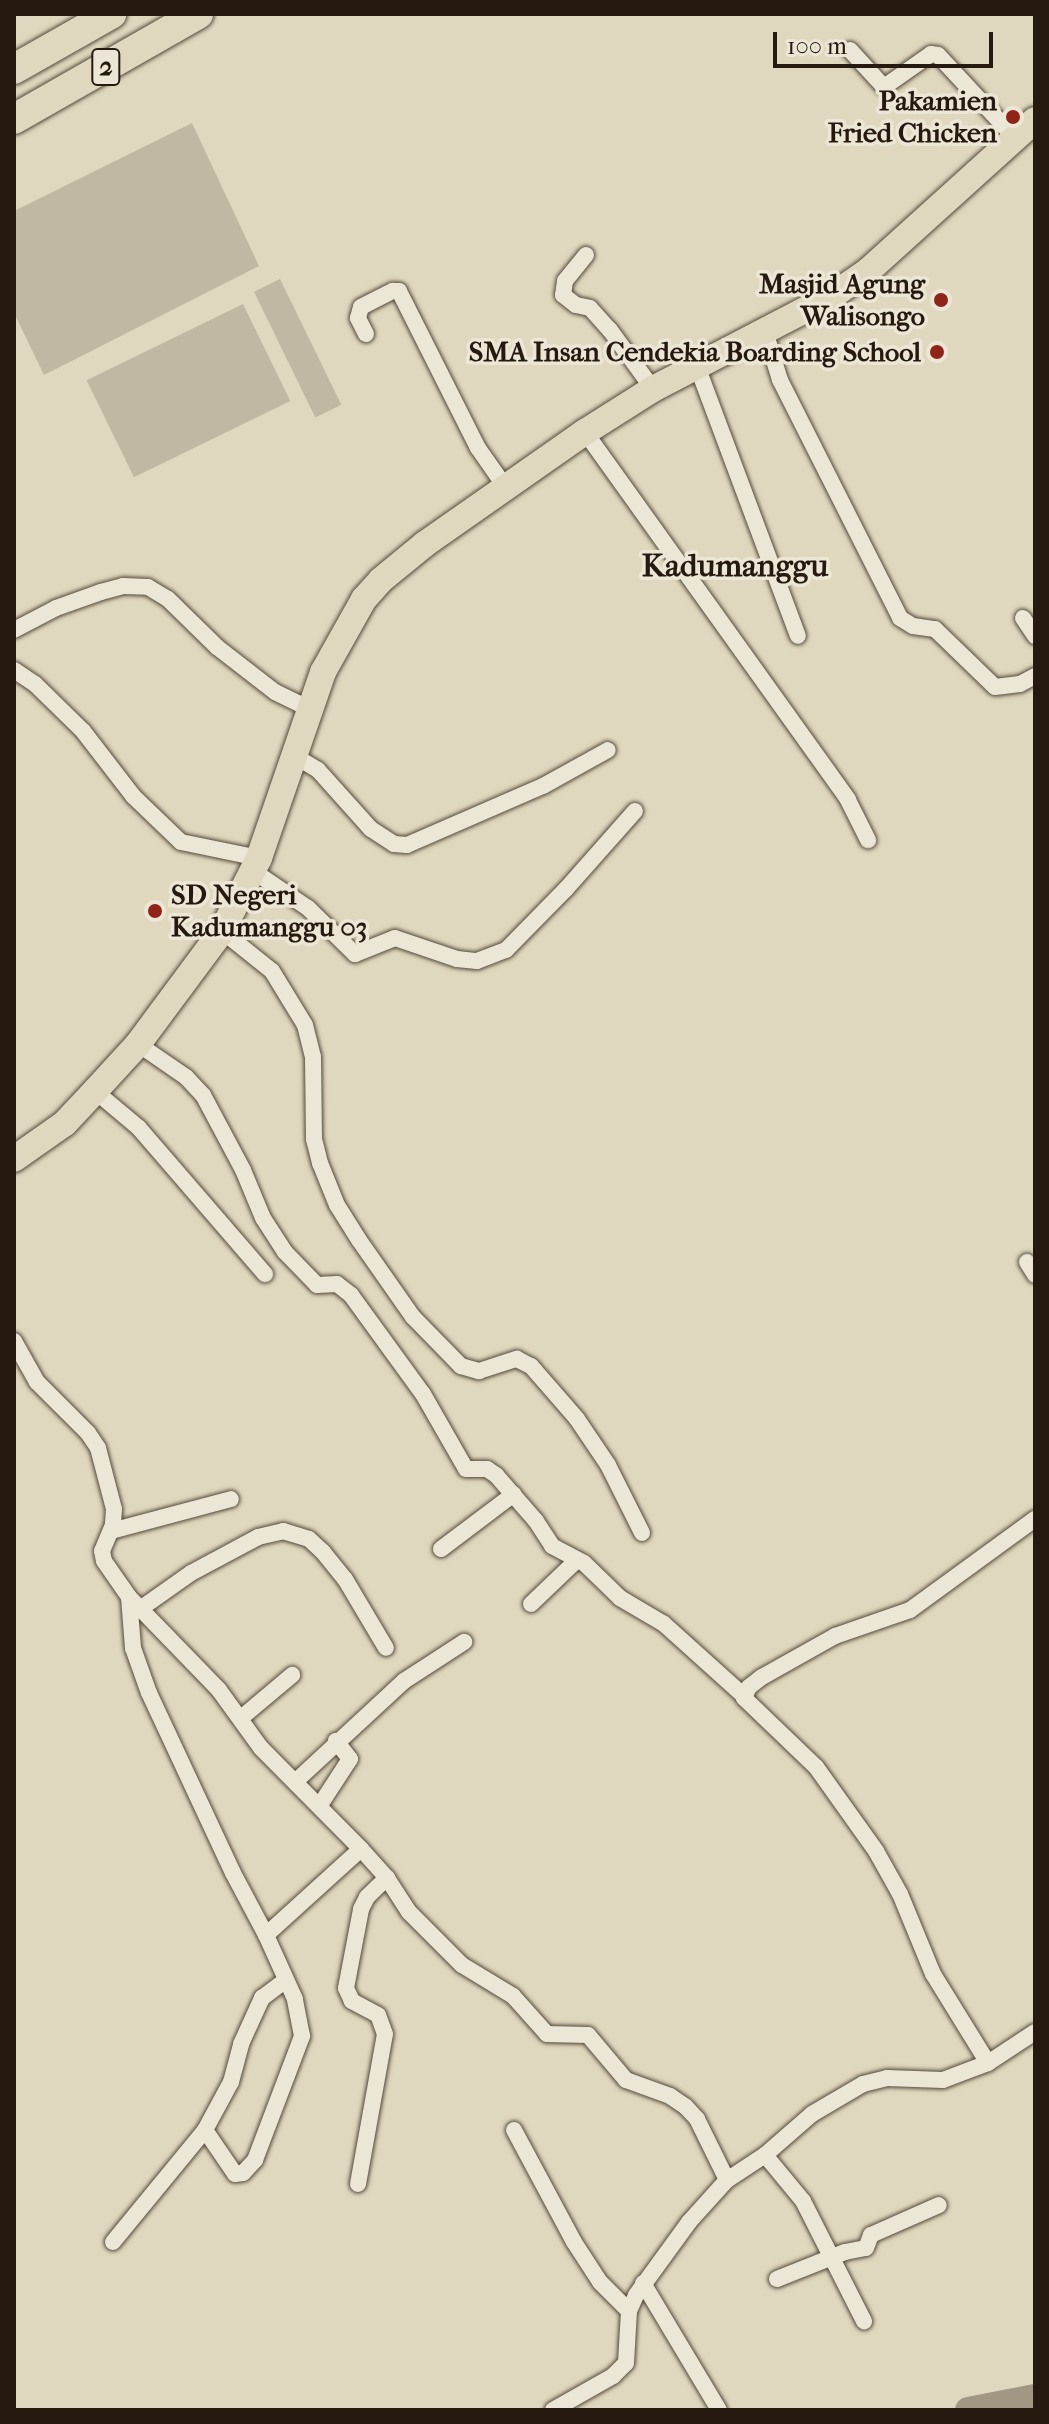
<!DOCTYPE html>
<style>
body{margin:0}
#map{position:relative;width:1049px;height:2424px;overflow:hidden;background:#e0d8be;font-family:"IM FELL French Canon",serif}
div>[style]{position:absolute}
.green>*{inset:0;background:#c0b8a0;transform-origin:0 0}
.river>*{height:26px;margin:-13px;padding:0 13px;transform-origin:13px;border-radius:13px;background:#a19783}
.roads{filter:drop-shadow(0 0 2px #54493c) drop-shadow(0 0 2px #54493c)}
.street>*{height:16px;margin:-8px;padding:0 8px;transform-origin:8px;border-radius:8px;background:#ebe6d5}
.primary>*{height:26px;margin:-13px;padding:0 13px;transform-origin:13px;border-radius:13px;background:#e0d8be}
.highway>*{height:30px;margin:-15px;padding:0 15px;transform-origin:15px;border-radius:15px;background:#e0d8be}
.dots>*{width:22px;height:22px;translate:-50% -50%;box-sizing:border-box;border:4px solid #ebe6d5;border-radius:50%}
span{translate:-50% -50%;white-space:nowrap;text-align:center;line-height:1.15;-webkit-text-stroke:7px #ebe6d5;paint-order:stroke}
.shield-label span{padding:2px 6px;background:#ebe6d5;border:2px solid;border-radius:6px;-webkit-text-stroke-width:0}
.shield-label{font-size:26px;color:#261910;font-weight:700}
.poi-label{font-size:28px;color:#261910;font-weight:700}
.right{translate:-100% -50%;text-align:right}
.left{translate:0 -50%;text-align:left}
.quarter-label{font-size:32px;color:#261910;font-weight:700}
.frame{position:absolute;inset:0;border:16px solid #261910;pointer-events:none}
.scale{position:absolute;left:773px;top:32px;width:220px;height:36px;box-sizing:border-box;border:4px solid #261910;border-top:0;padding-left:10px;font-size:24px;line-height:28px;white-space:nowrap;color:#261910;-webkit-text-stroke:6px #ebe6d5;paint-order:stroke}
</style>
<div id="map">
<div class="green">
<i style="clip-path:polygon(192px 123px,259px 266px,44px 375px,14px 313px,14px 211px)"></i>
<i style="left:280px;top:279px;width:140px;height:29px;rotate:64deg"></i>
<i style="left:243px;top:304px;width:108px;height:174px;rotate:64deg"></i>
</div>
<div class="river">
<i style="left:968px;top:2410px;width:68px;rotate:-11deg"></i>
</div>
<div class="roads">
<div class="street">
<i style="left:850px;top:50px;width:50px;rotate:47.4deg"></i>
<i style="left:884px;top:87px;width:57px;rotate:-35.1deg"></i>
<i style="left:931px;top:54px;width:7px;rotate:8deg"></i>
<i style="left:938px;top:55px;width:113px;rotate:47.1deg"></i>
<i style="left:586px;top:255px;width:33px;rotate:129deg"></i>
<i style="left:565px;top:281px;width:14px;rotate:98deg"></i>
<i style="left:563px;top:295px;width:16px;rotate:38deg"></i>
<i style="left:576px;top:305px;width:14px;rotate:12deg"></i>
<i style="left:590px;top:308px;width:30px;rotate:48deg"></i>
<i style="left:610px;top:330px;width:73px;rotate:53.9deg"></i>
<i style="left:765px;top:331px;width:51px;rotate:73deg"></i>
<i style="left:780px;top:380px;width:267px;rotate:63.2deg"></i>
<i style="left:900px;top:618px;width:15px;rotate:32deg"></i>
<i style="left:913px;top:626px;width:22px;rotate:8deg"></i>
<i style="left:935px;top:629px;width:83px;rotate:44deg"></i>
<i style="left:995px;top:687px;width:25px;rotate:-7deg"></i>
<i style="left:1020px;top:684px;width:17px;rotate:-28deg"></i>
<i style="left:366px;top:334px;width:18px;rotate:-117deg"></i>
<i style="left:358px;top:318px;width:11px;rotate:-75deg"></i>
<i style="left:361px;top:307px;width:36px;rotate:-27deg"></i>
<i style="left:393px;top:291px;width:6px"></i>
<i style="left:399px;top:291px;width:176px;rotate:63.3deg"></i>
<i style="left:478px;top:448px;width:49px;rotate:55deg"></i>
<i style="left:697px;top:366px;width:288px;rotate:69.5deg"></i>
<i style="left:585px;top:432px;width:452px;rotate:54.4deg"></i>
<i style="left:848px;top:800px;width:45px;rotate:63.4deg"></i>
<i style="left:1023px;top:618px;width:22px;rotate:56deg"></i>
<i style="left:14px;top:630px;width:47px;rotate:-27.6deg"></i>
<i style="left:56px;top:608px;width:48px;rotate:-19.6deg"></i>
<i style="left:101px;top:592px;width:23px;rotate:-15deg"></i>
<i style="left:123px;top:586px;width:25px;rotate:2deg"></i>
<i style="left:148px;top:587px;width:23px;rotate:31deg"></i>
<i style="left:168px;top:599px;width:69px;rotate:44.4deg"></i>
<i style="left:217px;top:647px;width:73px;rotate:37.8deg"></i>
<i style="left:275px;top:692px;width:37px;rotate:26deg"></i>
<i style="left:14px;top:670px;width:25px;rotate:34deg"></i>
<i style="left:35px;top:684px;width:67px;rotate:44.4deg"></i>
<i style="left:83px;top:731px;width:82px;rotate:52.4deg"></i>
<i style="left:133px;top:796px;width:66px;rotate:43.8deg"></i>
<i style="left:181px;top:842px;width:80px;rotate:11.6deg"></i>
<i style="left:293px;top:755px;width:29px;rotate:31deg"></i>
<i style="left:318px;top:770px;width:79px;rotate:48.1deg"></i>
<i style="left:371px;top:829px;width:27px;rotate:33deg"></i>
<i style="left:394px;top:844px;width:13px;rotate:4deg"></i>
<i style="left:407px;top:845px;width:148px;rotate:-23.5deg"></i>
<i style="left:543px;top:786px;width:74px;rotate:-29deg"></i>
<i style="left:253px;top:871px;width:66px;rotate:33.9deg"></i>
<i style="left:308px;top:908px;width:66px;rotate:44.4deg"></i>
<i style="left:355px;top:954px;width:43px;rotate:-21.8deg"></i>
<i style="left:395px;top:938px;width:65px;rotate:18.7deg"></i>
<i style="left:457px;top:959px;width:20px;rotate:6deg"></i>
<i style="left:477px;top:961px;width:31px;rotate:-21deg"></i>
<i style="left:506px;top:950px;width:86px;rotate:-45.5deg"></i>
<i style="left:566px;top:889px;width:104px;rotate:-48.5deg"></i>
<i style="left:222px;top:931px;width:64px;rotate:38.7deg"></i>
<i style="left:272px;top:971px;width:63px;rotate:58.6deg"></i>
<i style="left:305px;top:1025px;width:33px;rotate:76deg"></i>
<i style="left:313px;top:1057px;width:82px;rotate:89.3deg"></i>
<i style="left:314px;top:1139px;width:25px;rotate:76deg"></i>
<i style="left:320px;top:1163px;width:45px;rotate:68deg"></i>
<i style="left:337px;top:1205px;width:41px;rotate:57.8deg"></i>
<i style="left:359px;top:1240px;width:94px;rotate:55deg"></i>
<i style="left:413px;top:1317px;width:69px;rotate:45.6deg"></i>
<i style="left:461px;top:1366px;width:19px;rotate:16deg"></i>
<i style="left:479px;top:1371px;width:40px;rotate:-18deg"></i>
<i style="left:517px;top:1359px;width:16px;rotate:27deg"></i>
<i style="left:531px;top:1366px;width:70px;rotate:49deg"></i>
<i style="left:577px;top:1419px;width:55px;rotate:56deg"></i>
<i style="left:608px;top:1465px;width:76px;rotate:63.4deg"></i>
<i style="left:138px;top:1044px;width:58px;rotate:34.5deg"></i>
<i style="left:186px;top:1077px;width:25px;rotate:47deg"></i>
<i style="left:203px;top:1095px;width:85px;rotate:61.9deg"></i>
<i style="left:243px;top:1170px;width:52px;rotate:67.4deg"></i>
<i style="left:263px;top:1218px;width:40px;rotate:57.1deg"></i>
<i style="left:285px;top:1252px;width:46px;rotate:45.9deg"></i>
<i style="left:317px;top:1285px;width:20px;rotate:-3deg"></i>
<i style="left:337px;top:1284px;width:18px;rotate:38deg"></i>
<i style="left:351px;top:1295px;width:122px;rotate:54deg"></i>
<i style="left:423px;top:1394px;width:86px;rotate:60.2deg"></i>
<i style="left:466px;top:1469px;width:21px"></i>
<i style="left:487px;top:1469px;width:11px;rotate:34deg"></i>
<i style="left:496px;top:1475px;width:61px;rotate:49deg"></i>
<i style="left:536px;top:1521px;width:30px;rotate:57deg"></i>
<i style="left:552px;top:1546px;width:36px;rotate:28deg"></i>
<i style="left:584px;top:1563px;width:50px;rotate:44.2deg"></i>
<i style="left:620px;top:1598px;width:51px;rotate:30.6deg"></i>
<i style="left:664px;top:1624px;width:108px;rotate:42deg"></i>
<i style="left:95px;top:1091px;width:57px;rotate:40.1deg"></i>
<i style="left:139px;top:1128px;width:193px;rotate:49.2deg"></i>
<i style="left:1027px;top:1262px;width:15px;rotate:58deg"></i>
<i style="left:14px;top:1341px;width:47px;rotate:60.7deg"></i>
<i style="left:37px;top:1382px;width:72px;rotate:45deg"></i>
<i style="left:88px;top:1433px;width:18px;rotate:56deg"></i>
<i style="left:98px;top:1448px;width:63px;rotate:75.3deg"></i>
<i style="left:114px;top:1509px;width:16px;rotate:94deg"></i>
<i style="left:113px;top:1525px;width:28px;rotate:113deg"></i>
<i style="left:102px;top:1551px;width:10px;rotate:79deg"></i>
<i style="left:104px;top:1561px;width:44px;rotate:55.2deg"></i>
<i style="left:129px;top:1597px;width:129px;rotate:45.9deg"></i>
<i style="left:219px;top:1690px;width:72px;rotate:54.1deg"></i>
<i style="left:261px;top:1748px;width:142px;rotate:45.3deg"></i>
<i style="left:361px;top:1849px;width:39px;rotate:48deg"></i>
<i style="left:387px;top:1878px;width:40px;rotate:57.1deg"></i>
<i style="left:409px;top:1912px;width:75px;rotate:45deg"></i>
<i style="left:462px;top:1965px;width:60px;rotate:31.3deg"></i>
<i style="left:513px;top:1996px;width:51px;rotate:48.2deg"></i>
<i style="left:547px;top:2034px;width:41px;rotate:1.4deg"></i>
<i style="left:588px;top:2035px;width:59px;rotate:49.8deg"></i>
<i style="left:626px;top:2080px;width:47px;rotate:20deg"></i>
<i style="left:670px;top:2096px;width:18px;rotate:34deg"></i>
<i style="left:685px;top:2106px;width:18px;rotate:47deg"></i>
<i style="left:697px;top:2119px;width:68px;rotate:63.8deg"></i>
<i style="left:111px;top:1531px;width:124px;rotate:-14.9deg"></i>
<i style="left:441px;top:1549px;width:91px;rotate:-37deg"></i>
<i style="left:531px;top:1604px;width:64px;rotate:-43.7deg"></i>
<i style="left:140px;top:1609px;width:62px;rotate:-35.2deg"></i>
<i style="left:191px;top:1573px;width:76px;rotate:-28.2deg"></i>
<i style="left:258px;top:1537px;width:26px;rotate:-13deg"></i>
<i style="left:283px;top:1531px;width:27px;rotate:17deg"></i>
<i style="left:309px;top:1539px;width:19px;rotate:43deg"></i>
<i style="left:323px;top:1552px;width:35px;rotate:51deg"></i>
<i style="left:345px;top:1579px;width:80px;rotate:59.3deg"></i>
<i style="left:241px;top:1718px;width:67px;rotate:-40.1deg"></i>
<i style="left:296px;top:1781px;width:147px;rotate:-42.8deg"></i>
<i style="left:404px;top:1681px;width:72px;rotate:-33deg"></i>
<i style="left:320px;top:1805px;width:55px;rotate:-56.9deg"></i>
<i style="left:350px;top:1759px;width:23px;rotate:-128deg"></i>
<i style="left:266px;top:1935px;width:128px;rotate:-42.2deg"></i>
<i style="left:988px;top:2063px;width:105px;rotate:-121.7deg"></i>
<i style="left:933px;top:1974px;width:87px;rotate:-112.4deg"></i>
<i style="left:900px;top:1894px;width:49px;rotate:-119.2deg"></i>
<i style="left:876px;top:1851px;width:103px;rotate:-125.5deg"></i>
<i style="left:816px;top:1767px;width:100px;rotate:-136.2deg"></i>
<i style="left:744px;top:1698px;width:12px;rotate:-66deg"></i>
<i style="left:749px;top:1687px;width:16px;rotate:-38deg"></i>
<i style="left:762px;top:1677px;width:84px;rotate:-29.3deg"></i>
<i style="left:835px;top:1636px;width:79px;rotate:-19.1deg"></i>
<i style="left:910px;top:1610px;width:155px;rotate:-36.1deg"></i>
<i style="left:205px;top:2130px;width:55px;rotate:-61.6deg"></i>
<i style="left:231px;top:2082px;width:39px;rotate:-75deg"></i>
<i style="left:241px;top:2044px;width:51px;rotate:-65.5deg"></i>
<i style="left:262px;top:1998px;width:30px;rotate:-37deg"></i>
<i style="left:514px;top:2130px;width:127px;rotate:61.8deg"></i>
<i style="left:574px;top:2242px;width:48px;rotate:57deg"></i>
<i style="left:600px;top:2282px;width:41px;rotate:45deg"></i>
<i style="left:765px;top:2155px;width:60px;rotate:50.4deg"></i>
<i style="left:803px;top:2201px;width:135px;rotate:63.1deg"></i>
<i style="left:358px;top:2184px;width:152px;rotate:-79.8deg"></i>
<i style="left:385px;top:2034px;width:20px;rotate:-110deg"></i>
<i style="left:378px;top:2015px;width:30px;rotate:-152deg"></i>
<i style="left:352px;top:2001px;width:14px;rotate:-115deg"></i>
<i style="left:346px;top:1988px;width:80px;rotate:-79.2deg"></i>
<i style="left:361px;top:1909px;width:13px;rotate:-63deg"></i>
<i style="left:367px;top:1897px;width:28px;rotate:-44deg"></i>
<i style="left:113px;top:2242px;width:145px;rotate:-50.6deg"></i>
<i style="left:205px;top:2130px;width:53px;rotate:55.7deg"></i>
<i style="left:235px;top:2174px;width:8px;rotate:-7deg"></i>
<i style="left:243px;top:2173px;width:18px;rotate:-47deg"></i>
<i style="left:255px;top:2160px;width:133px;rotate:-69.2deg"></i>
<i style="left:302px;top:2036px;width:38px;rotate:-101deg"></i>
<i style="left:295px;top:1999px;width:70px;rotate:-114.4deg"></i>
<i style="left:266px;top:1935px;width:70px;rotate:-118deg"></i>
<i style="left:233px;top:1873px;width:199px;rotate:-115deg"></i>
<i style="left:149px;top:1693px;width:48px;rotate:-109.6deg"></i>
<i style="left:133px;top:1648px;width:51px;rotate:-94.5deg"></i>
<i style="left:777px;top:2279px;width:73px;rotate:-21.7deg"></i>
<i style="left:845px;top:2252px;width:21px;rotate:-11deg"></i>
<i style="left:866px;top:2248px;width:14px;rotate:-69deg"></i>
<i style="left:871px;top:2235px;width:74px;rotate:-23.8deg"></i>
<i style="left:643px;top:2283px;width:148px;rotate:59.1deg"></i>
<i style="left:553px;top:2410px;width:69px;rotate:-29.5deg"></i>
<i style="left:613px;top:2376px;width:18px;rotate:-45deg"></i>
<i style="left:626px;top:2363px;width:52px;rotate:-86.7deg"></i>
<i style="left:629px;top:2311px;width:17px;rotate:-66deg"></i>
<i style="left:636px;top:2295px;width:90px;rotate:-54deg"></i>
<i style="left:689px;top:2222px;width:57px;rotate:-47.9deg"></i>
<i style="left:727px;top:2180px;width:45px;rotate:-33.3deg"></i>
<i style="left:765px;top:2155px;width:62px;rotate:-41.1deg"></i>
<i style="left:812px;top:2114px;width:59px;rotate:-30.5deg"></i>
<i style="left:863px;top:2084px;width:25px;rotate:-14deg"></i>
<i style="left:887px;top:2078px;width:56px;rotate:2deg"></i>
<i style="left:943px;top:2080px;width:48px;rotate:-20.7deg"></i>
<i style="left:988px;top:2063px;width:56px;rotate:-33.4deg"></i>
</div>
<div class="primary">
<i style="left:14px;top:1159px;width:62px;rotate:-35.2deg"></i>
<i style="left:65px;top:1123px;width:44px;rotate:-46.8deg"></i>
<i style="left:95px;top:1091px;width:64px;rotate:-47.5deg"></i>
<i style="left:138px;top:1044px;width:141px;rotate:-53.4deg"></i>
<i style="left:222px;top:931px;width:82px;rotate:-63.1deg"></i>
<i style="left:259px;top:858px;width:197px;rotate:-71deg"></i>
<i style="left:323px;top:672px;width:84px;rotate:-60.7deg"></i>
<i style="left:364px;top:599px;width:25px;rotate:-48deg"></i>
<i style="left:381px;top:580px;width:57px;rotate:-39.3deg"></i>
<i style="left:425px;top:544px;width:195px;rotate:-35deg"></i>
<i style="left:585px;top:432px;width:80px;rotate:-32.3deg"></i>
<i style="left:653px;top:389px;width:202px;rotate:-27.5deg"></i>
<i style="left:832px;top:296px;width:44px;rotate:-34.8deg"></i>
<i style="left:868px;top:271px;width:225px;rotate:-42.1deg"></i>
</div>
<div class="highway">
<i style="left:14px;top:69px;width:112px;rotate:-29.6deg"></i>
<i style="left:14px;top:119px;width:212px;rotate:-29.7deg"></i>
</div>
</div>
<div class="dots">
<i style="left:1013px;top:117px;background:#8f2418"></i>
<i style="left:941px;top:300px;background:#8f2418"></i>
<i style="left:937px;top:352px;background:#8f2418"></i>
<i style="left:155px;top:911px;background:#8f2418"></i>
</div>
<div class="shield-label">
<span style="left:106px;top:67px">2</span>
</div>
<div class="poi-label">
<span class="right" style="left:997px;top:117px">Pakamien<br>Fried Chicken</span>
<span class="right" style="left:925px;top:300px">Masjid Agung<br>Walisongo</span>
<span class="right" style="left:921px;top:352px">SMA Insan Cendekia Boarding School</span>
<span class="left" style="left:171px;top:911px">SD Negeri<br>Kadumanggu 03</span>
</div>
<div class="quarter-label">
<span style="left:735px;top:566px">Kadumanggu</span>
</div>
<div class="frame"></div>
<div class="scale">100 m</div>
</div>
